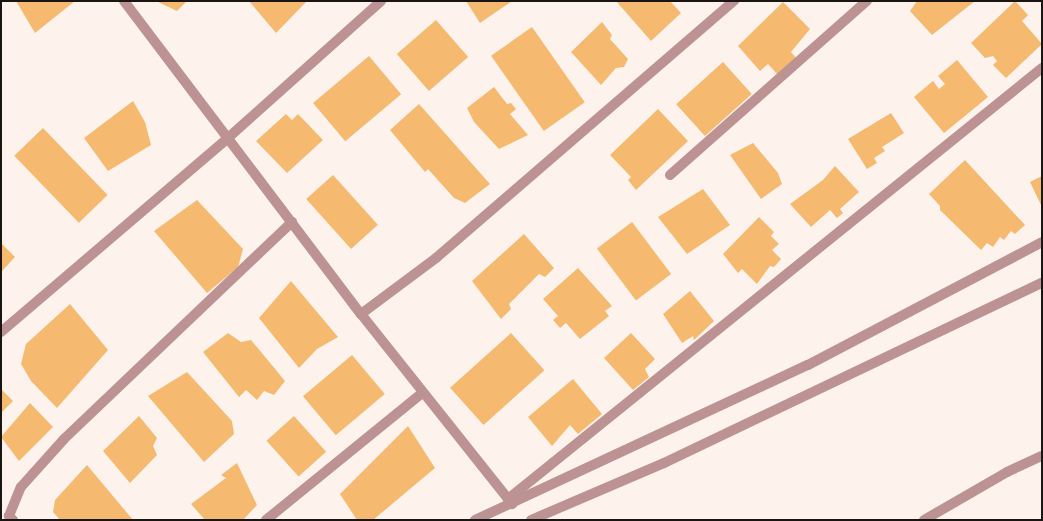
<!DOCTYPE html>
<style>
body{margin:0}
#map{position:relative;width:1043px;height:521px;overflow:hidden;background:#fef2ed;font-family:Lora,serif}
div>[style]{position:absolute}
.building>*{inset:0;background:#f5b96f;transform-origin:0 0}
.minor>*{height:10px;margin:-5px;padding:0 5px;transform-origin:5px;border-radius:5px;background:#bc9292}
span{translate:-50% -50%;white-space:nowrap;text-align:center;line-height:1.15;-webkit-text-stroke:4px #fff;paint-order:stroke}
.frame{position:absolute;inset:0;border:2px solid #1a1513;pointer-events:none}
</style>
<div id="map">
<div class="building">
<i style="clip-path:polygon(16px 1px,75px 1px,35px 33px)"></i>
<i style="clip-path:polygon(156px 1px,187px 1px,177px 11px)"></i>
<i style="clip-path:polygon(249px 1px,307px 1px,276px 33px)"></i>
<i style="clip-path:polygon(466px 1px,512px 1px,480px 23px)"></i>
<i style="clip-path:polygon(616px 1px,670px 1px,681px 13px,651px 41px)"></i>
<i style="clip-path:polygon(917px 1px,975px 1px,932px 35px,910px 11px)"></i>
<i style="clip-path:polygon(1015px 1px,1028px 15px,1022px 21px,1042px 44px,1006px 78px,993px 65px,997px 61px,993px 56px,985px 58px,971px 43px)"></i>
<i style="clip-path:polygon(783px 2px,810px 29px,791px 52px,797px 59px,778px 75px,768px 64px,760px 71px,738px 46px)"></i>
<i style="left:436px;top:20px;width:49px;height:52px;rotate:49deg"></i>
<i style="clip-path:polygon(602px 22px,612px 35px,610px 39px,628px 59px,624px 67px,616px 68px,601px 85px,571px 52px)"></i>
<i style="left:532px;top:27px;width:92px;height:50px;rotate:55deg"></i>
<i style="left:369px;top:56px;width:50px;height:73px;rotate:50deg"></i>
<i style="clip-path:polygon(957px 60px,988px 97px,944px 133px,914px 97px,933px 81px,939px 89px,945px 84px,938px 76px)"></i>
<i style="left:723px;top:62px;width:43px;height:63px;rotate:48deg"></i>
<i style="clip-path:polygon(494px 87px,507px 104px,511px 103px,516px 109px,510px 114px,528px 135px,499px 149px,474px 122px,467px 108px)"></i>
<i style="clip-path:polygon(133px 101px,145px 122px,151px 145px,108px 171px,84px 138px)"></i>
<i style="clip-path:polygon(419px 104px,490px 184px,465px 203px,454px 198px,428px 169px,425px 172px,390px 130px)"></i>
<i style="clip-path:polygon(658px 109px,688px 141px,636px 190px,628px 180px,631px 177px,610px 155px)"></i>
<i style="clip-path:polygon(891px 113px,904px 133px,882px 147px,885px 151px,874px 158px,877px 163px,867px 169px,848px 139px)"></i>
<i style="clip-path:polygon(286px 114px,292px 120px,298px 114px,323px 140px,287px 173px,256px 141px)"></i>
<i style="left:43px;top:128px;width:93px;height:40px;rotate:46deg"></i>
<i style="clip-path:polygon(753px 143px,778px 173px,782px 184px,761px 199px,730px 155px)"></i>
<i style="clip-path:polygon(965px 160px,1025px 225px,1015px 234px,1011px 231px,1004px 240px,1000px 237px,993px 247px,987px 243px,981px 250px,940px 210px,940px 206px,929px 194px)"></i>
<i style="clip-path:polygon(835px 166px,859px 192px,840px 209px,843px 213px,837px 218px,830px 210px,811px 227px,790px 204px,823px 180px)"></i>
<i style="left:333px;top:175px;width:67px;height:36px;rotate:48deg"></i>
<i style="clip-path:polygon(1042px 176px,1042px 207px,1030px 182px)"></i>
<i style="clip-path:polygon(703px 189px,730px 225px,687px 254px,658px 217px)"></i>
<i style="clip-path:polygon(197px 200px,243px 249px,238px 267px,207px 293px,154px 231px)"></i>
<i style="clip-path:polygon(759px 217px,774px 232px,771px 236px,779px 244px,772px 250px,781px 259px,774px 267px,770px 266px,757px 284px,742px 269px,738px 273px,723px 254px)"></i>
<i style="left:632px;top:222px;width:65px;height:44px;rotate:53deg"></i>
<i style="clip-path:polygon(524px 234px,554px 268px,545px 277px,539px 274px,509px 304px,511px 309px,501px 319px,472px 281px)"></i>
<i style="clip-path:polygon(1px 243px,15px 257px,1px 272px)"></i>
<i style="clip-path:polygon(578px 268px,612px 306px,605px 311px,609px 316px,580px 339px,566px 323px,560px 328px,553px 320px,558px 316px,543px 299px)"></i>
<i style="clip-path:polygon(291px 281px,338px 337px,317px 349px,299px 368px,259px 318px)"></i>
<i style="clip-path:polygon(690px 291px,714px 321px,694px 340px,693px 336px,682px 343px,663px 314px)"></i>
<i style="clip-path:polygon(70px 304px,108px 350px,57px 408px,31px 381px,21px 364px,26px 344px)"></i>
<i style="clip-path:polygon(228px 333px,241px 342px,251px 340px,285px 381px,274px 395px,264px 391px,257px 400px,246px 390px,239px 397px,203px 352px)"></i>
<i style="left:511px;top:333px;width:50px;height:82px;rotate:48deg"></i>
<i style="clip-path:polygon(631px 333px,655px 359px,645px 369px,649px 377px,633px 390px,604px 358px)"></i>
<i style="left:352px;top:355px;width:51px;height:64px;rotate:50deg"></i>
<i style="clip-path:polygon(187px 372px,232px 421px,234px 434px,204px 462px,148px 396px)"></i>
<i style="clip-path:polygon(573px 379px,602px 414px,578px 434px,570px 425px,552px 446px,528px 417px)"></i>
<i style="clip-path:polygon(1px 389px,13px 401px,1px 413px)"></i>
<i style="clip-path:polygon(30px 403px,53px 427px,19px 461px,1px 437px)"></i>
<i style="clip-path:polygon(139px 416px,157px 438px,153px 446px,157px 455px,130px 483px,103px 451px)"></i>
<i style="left:294px;top:416px;width:48px;height:37px;rotate:48deg"></i>
<i style="clip-path:polygon(408px 426px,435px 468px,373px 520px,357px 520px,340px 494px)"></i>
<i style="clip-path:polygon(237px 463px,257px 505px,243px 520px,205px 520px,191px 504px,226px 478px,221px 475px)"></i>
<i style="clip-path:polygon(87px 465px,133px 520px,60px 520px,53px 512px,55px 500px)"></i>
</div>
<div class="minor">
<i style="left:124px;top:1px;width:393px;rotate:52.9deg"></i>
<i style="left:361px;top:314px;width:243px;rotate:51.5deg"></i>
<i style="left:670px;top:175px;width:263px;rotate:-41.5deg"></i>
<i style="left:361px;top:314px;width:94px;rotate:-36.7deg"></i>
<i style="left:436px;top:258px;width:394px;rotate:-40.8deg"></i>
<i style="left:1px;top:332px;width:300px;rotate:-40.5deg"></i>
<i style="left:229px;top:137px;width:204px;rotate:-41.8deg"></i>
<i style="left:508px;top:499px;width:686px;rotate:-38.91deg"></i>
<i style="left:13px;top:520px;width:6px;rotate:-135deg"></i>
<i style="left:9px;top:516px;width:31px;rotate:-68deg"></i>
<i style="left:21px;top:487px;width:64px;rotate:-48.1deg"></i>
<i style="left:64px;top:439px;width:315px;rotate:-43.6deg"></i>
<i style="left:266px;top:520px;width:201px;rotate:-39.1deg"></i>
<i style="left:475px;top:520px;width:367px;rotate:-25deg"></i>
<i style="left:808px;top:365px;width:264px;rotate:-27.7deg"></i>
<i style="left:531px;top:520px;width:145px;rotate:-23.2deg"></i>
<i style="left:664px;top:463px;width:419px;rotate:-25.5deg"></i>
<i style="left:924px;top:520px;width:96px;rotate:-30deg"></i>
<i style="left:1007px;top:472px;width:38px;rotate:-25deg"></i>
</div>
<div class="frame"></div>
</div>
